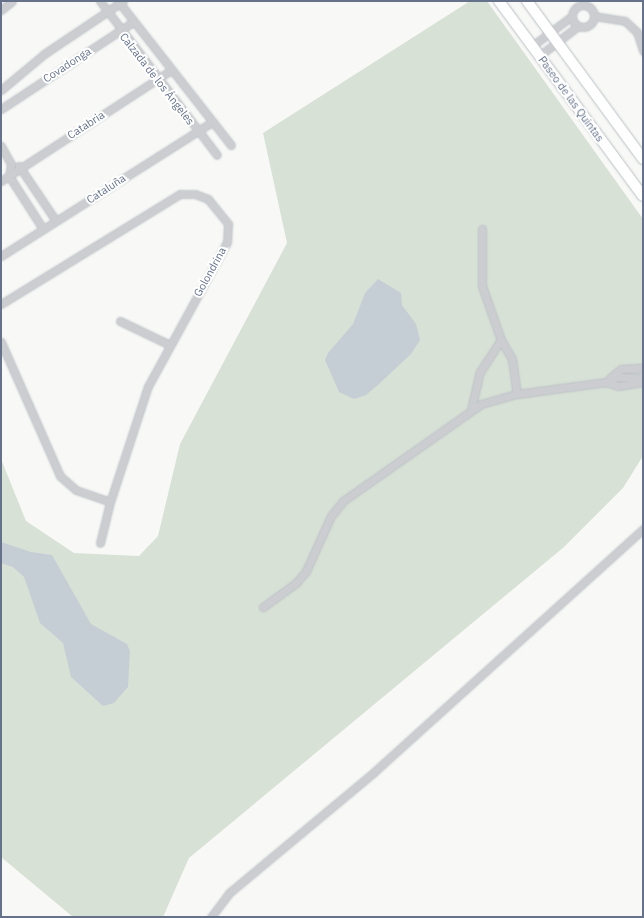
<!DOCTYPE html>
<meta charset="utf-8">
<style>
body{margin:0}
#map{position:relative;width:644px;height:918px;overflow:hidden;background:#f8f9f6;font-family:"IBM Plex Sans",sans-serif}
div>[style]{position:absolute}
.green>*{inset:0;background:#d8e1d6}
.water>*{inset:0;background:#c6ced5}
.roads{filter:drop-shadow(0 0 1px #bcc0c6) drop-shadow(0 0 1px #bcc0c6)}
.minor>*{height:7px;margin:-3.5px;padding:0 3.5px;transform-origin:3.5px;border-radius:3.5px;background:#cbcdd1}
.minor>.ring{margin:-3.5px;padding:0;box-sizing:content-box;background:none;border:7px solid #cbcdd1;border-radius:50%}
.secondary>*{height:10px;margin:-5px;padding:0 5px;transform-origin:5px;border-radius:5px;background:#fff}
span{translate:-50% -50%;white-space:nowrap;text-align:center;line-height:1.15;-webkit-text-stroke:4px #fff;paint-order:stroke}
.street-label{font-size:11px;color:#65728a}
.frame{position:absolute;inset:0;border:2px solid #65728a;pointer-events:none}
</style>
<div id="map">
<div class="green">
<i style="clip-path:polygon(470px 1px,487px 1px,643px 219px,643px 456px,623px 488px,564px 547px,189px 858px,163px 917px,73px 917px,1px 857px,1px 459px,26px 521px,74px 553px,139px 556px,158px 536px,180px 444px,287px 243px,263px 133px)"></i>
</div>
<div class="water">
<i style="clip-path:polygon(378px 279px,401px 293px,402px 305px,416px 324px,420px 340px,411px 354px,379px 384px,366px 395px,354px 399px,339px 392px,325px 360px,328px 353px,353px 324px,365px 293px)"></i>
<i style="clip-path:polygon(1px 542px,31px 552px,52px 555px,91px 624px,127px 644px,130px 651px,128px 687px,114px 703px,103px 706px,71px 677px,63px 643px,40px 623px,24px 577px,13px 567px,1px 563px)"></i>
</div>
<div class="roads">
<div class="minor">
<i style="left:100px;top:1px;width:193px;rotate:52.8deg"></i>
<i style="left:118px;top:1px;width:183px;rotate:51.9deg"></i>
<i class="ring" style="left:572px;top:5px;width:15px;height:15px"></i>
<i style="left:1px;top:10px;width:14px;rotate:-39deg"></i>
<i style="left:594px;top:16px;width:31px;rotate:9deg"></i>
<i style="left:625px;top:21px;width:16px;rotate:43deg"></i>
<i style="left:637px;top:32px;width:20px;rotate:72deg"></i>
<i style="left:532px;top:46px;width:50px;rotate:-36.9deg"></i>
<i style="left:539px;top:56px;width:49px;rotate:-37.6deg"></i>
<i style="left:1px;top:90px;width:56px;rotate:-39.9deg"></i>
<i style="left:44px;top:54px;width:95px;rotate:-33.9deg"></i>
<i style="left:1px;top:109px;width:158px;rotate:-33.4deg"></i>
<i style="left:1px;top:146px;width:21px;rotate:61deg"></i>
<i style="left:11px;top:164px;width:12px;rotate:99deg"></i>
<i style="left:9px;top:176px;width:63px;rotate:57.3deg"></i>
<i style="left:19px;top:166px;width:66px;rotate:56.1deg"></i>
<i style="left:1px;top:181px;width:203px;rotate:-33.1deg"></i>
<i style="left:482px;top:229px;width:57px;rotate:90deg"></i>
<i style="left:482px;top:286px;width:57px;rotate:70.6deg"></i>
<i style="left:501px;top:340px;width:22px;rotate:60deg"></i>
<i style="left:512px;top:359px;width:35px;rotate:82deg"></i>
<i style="left:1px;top:256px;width:250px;rotate:-32.4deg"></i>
<i style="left:1px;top:304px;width:210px;rotate:-31.6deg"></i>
<i style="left:180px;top:194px;width:15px"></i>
<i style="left:195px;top:194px;width:14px;rotate:21deg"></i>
<i style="left:208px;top:199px;width:32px;rotate:51deg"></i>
<i style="left:228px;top:224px;width:18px;rotate:93deg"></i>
<i style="left:227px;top:242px;width:164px;rotate:118.7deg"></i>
<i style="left:148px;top:386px;width:122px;rotate:108.1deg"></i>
<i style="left:110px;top:502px;width:42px;rotate:103.7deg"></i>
<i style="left:120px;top:321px;width:55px;rotate:25.6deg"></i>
<i style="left:1px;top:342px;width:146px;rotate:66.2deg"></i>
<i style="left:60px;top:476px;width:21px;rotate:41deg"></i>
<i style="left:76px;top:490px;width:36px;rotate:19deg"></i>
<i style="left:610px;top:378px;width:14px;rotate:-39deg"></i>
<i style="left:621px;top:369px;width:22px;rotate:-3deg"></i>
<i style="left:606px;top:382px;width:13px;rotate:18deg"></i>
<i style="left:618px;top:386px;width:25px;rotate:-9deg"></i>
<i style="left:471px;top:410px;width:39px;rotate:-77deg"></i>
<i style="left:480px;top:372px;width:38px;rotate:-57deg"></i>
<i style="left:263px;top:607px;width:41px;rotate:-36deg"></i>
<i style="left:296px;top:583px;width:16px;rotate:-50deg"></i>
<i style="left:306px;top:571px;width:60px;rotate:-65.6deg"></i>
<i style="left:331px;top:516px;width:19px;rotate:-51deg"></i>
<i style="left:343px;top:501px;width:169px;rotate:-35.1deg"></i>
<i style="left:481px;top:404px;width:37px;rotate:-16deg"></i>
<i style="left:517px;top:394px;width:90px;rotate:-7.7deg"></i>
<i style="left:606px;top:382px;width:12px;rotate:-24deg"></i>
<i style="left:617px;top:377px;width:26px;rotate:2deg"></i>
<i style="left:211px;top:917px;width:30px;rotate:-53deg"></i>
<i style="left:229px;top:893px;width:189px;rotate:-39.8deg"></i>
<i style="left:374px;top:772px;width:363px;rotate:-42.1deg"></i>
</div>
<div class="secondary">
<i style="left:499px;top:1px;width:242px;rotate:53.6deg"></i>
<i style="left:527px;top:1px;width:196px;rotate:53.7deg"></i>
</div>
</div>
<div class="street-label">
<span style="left:67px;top:65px;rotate:-33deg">Covadonga</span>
<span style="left:157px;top:79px;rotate:52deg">Calzada de los Ángeles</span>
<span style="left:571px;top:99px;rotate:54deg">Paseo de las Quintas</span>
<span style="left:86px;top:125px;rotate:-33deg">Catabria</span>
<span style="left:106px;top:189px;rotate:-33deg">Cataluña</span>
<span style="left:210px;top:272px;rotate:-61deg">Golondrina</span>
</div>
<div class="frame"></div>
</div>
